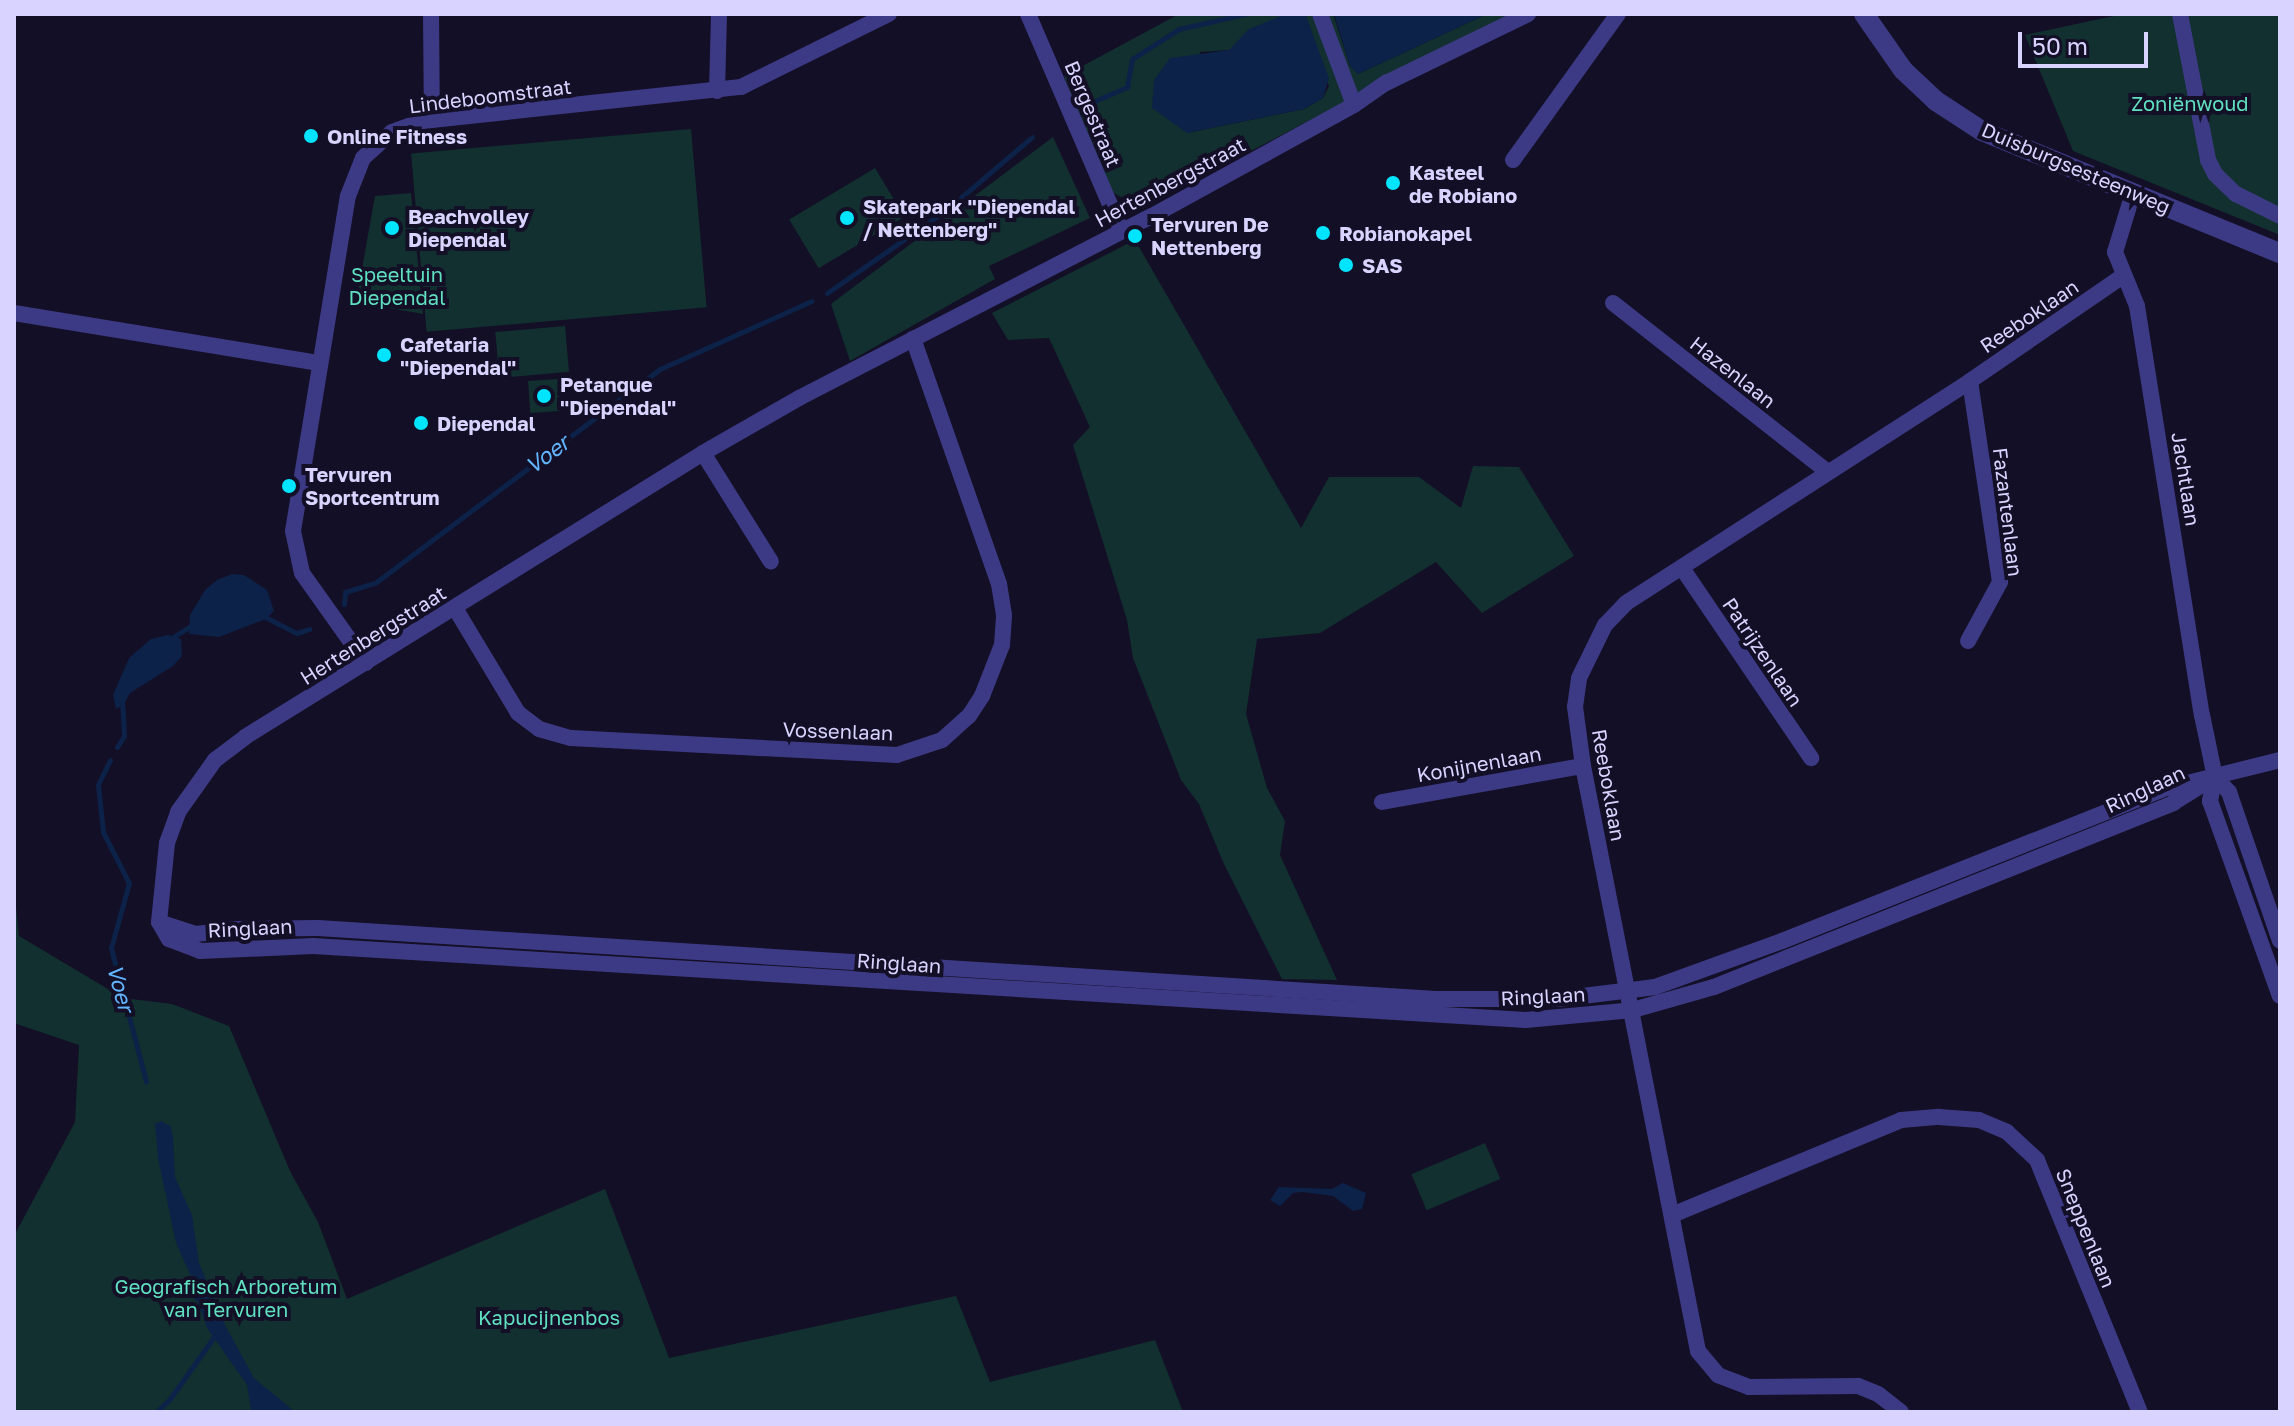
<!DOCTYPE html>
<meta charset="utf-8">
<style>
body{margin:0}
#map{position:relative;width:2294px;height:1426px;overflow:hidden;background:#130f26;font-family:"Golos Text",sans-serif}
div>[style]{position:absolute}
.green>*{inset:0;background:#12302f;transform-origin:0 0}
.water>*{inset:0;background:#0c2248}
.stream>*{height:5px;margin:-2.5px;padding:0 2.5px;transform-origin:2.5px;border-radius:2.5px;background:#0c2248}
.minor>*{height:16px;margin:-8px;padding:0 8px;transform-origin:8px;border-radius:8px;background:#3d3a85}
.tertiary>*{height:20px;margin:-10px;padding:0 10px;transform-origin:10px;border-radius:10px;background:#3d3a85}
.dots>*{width:22px;height:22px;translate:-50% -50%;box-sizing:border-box;border:4px solid #130f26;border-radius:50%}
span{translate:-50% -50%;white-space:nowrap;text-align:center;line-height:1.15;-webkit-text-stroke:8px #130f26;paint-order:stroke}
.street-label{font-size:20px;color:#d9d4ff}
.park-label{font-size:20px;color:#5fe0c0}
.poi-label{font-size:20px;color:#d9d4ff;font-weight:700}
.left{translate:0 -50%;text-align:left}
.water-label{font-size:22px;color:#62b6ff;font-style:italic}
.frame{position:absolute;inset:0;border:16px solid #d9d4ff;pointer-events:none}
.scale{position:absolute;left:2018px;top:32px;width:130px;height:36px;box-sizing:border-box;border:4px solid #d9d4ff;border-top:0;padding-left:10px;font-size:24px;line-height:28px;white-space:nowrap;color:#d9d4ff;-webkit-text-stroke:6px #130f26;paint-order:stroke}
</style>
<div id="map">
<div class="green">
<i style="clip-path:polygon(evenodd,1179px 14px,1333px 14px,1350px 66px,1358px 74px,1487px 14px,1513px 14px,1140px 209px,1111px 191px,1064px 76px,1179px 14px,1281px 16px,1306px 16px,1329px 86px,1323px 98px,1304px 109px,1187px 133px,1200px 52px,1229px 50px,1281px 16px)"></i>
<i style="clip-path:polygon(2123px 14px,2280px 14px,2280px 235px,2073px 151px,2025px 35px)"></i>
<i style="left:691px;top:129px;width:179px;height:281px;rotate:85deg"></i>
<i style="clip-path:polygon(1053px 137px,1090px 218px,989px 266px,995px 279px,850px 361px,831px 304px)"></i>
<i style="left:875px;top:168px;width:57px;height:100px;rotate:59deg"></i>
<i style="clip-path:polygon(411px 193px,423px 314px,356px 302px,375px 196px)"></i>
<i style="clip-path:polygon(1135px 240px,1301px 528px,1329px 477px,1419px 477px,1461px 508px,1473px 466px,1519px 467px,1574px 556px,1482px 613px,1436px 562px,1320px 633px,1257px 639px,1246px 714px,1267px 788px,1285px 821px,1280px 855px,1337px 980px,1282px 979px,1223px 862px,1199px 804px,1181px 780px,1133px 658px,1127px 620px,1073px 445px,1090px 427px,1049px 338px,1008px 340px,992px 313px)"></i>
<i style="left:565px;top:326px;width:46px;height:70px;rotate:85deg"></i>
<i style="left:558px;top:379px;width:32px;height:30px;rotate:86deg"></i>
<i style="clip-path:polygon(14px 886px,19px 936px,123px 998px,172px 1004px,229px 1026px,290px 1171px,318px 1222px,347px 1299px,605px 1189px,669px 1358px,956px 1296px,990px 1382px,1155px 1340px,1183px 1412px,14px 1412px,14px 1236px,75px 1122px,79px 1045px,14px 1023px)"></i>
<i style="left:1485px;top:1143px;width:39px;height:80px;rotate:67deg"></i>
</div>
<div class="water">
<i style="clip-path:polygon(1334px 14px,1487px 14px,1358px 74px,1350px 66px)"></i>
<i style="clip-path:polygon(1281px 16px,1306px 16px,1329px 78px,1323px 98px,1304px 109px,1187px 133px,1152px 108px,1154px 80px,1170px 58px,1229px 50px,1249px 29px)"></i>
<i style="clip-path:polygon(232px 574px,244px 575px,267px 590px,274px 611px,266px 619px,219px 637px,189px 634px,190px 615px,205px 590px,217px 580px)"></i>
<i style="clip-path:polygon(168px 635px,181px 639px,182px 656px,173px 666px,130px 693px,124px 704px,116px 709px,113px 695px,129px 658px,151px 639px)"></i>
<i style="clip-path:polygon(161px 1121px,170px 1126px,173px 1137px,175px 1177px,192px 1215px,199px 1263px,225px 1325px,254px 1378px,295px 1412px,251px 1410px,247px 1385px,207px 1328px,198px 1302px,193px 1298px,190px 1287px,194px 1283px,176px 1243px,158px 1158px,155px 1124px)"></i>
<i style="clip-path:polygon(1343px 1183px,1366px 1193px,1362px 1209px,1353px 1211px,1333px 1196px,1302px 1192px,1293px 1193px,1280px 1206px,1270px 1200px,1279px 1187px,1332px 1189px)"></i>
</div>
<div class="stream">
<i style="left:1088px;top:104px;width:43px;rotate:-23.6deg"></i>
<i style="left:1127px;top:87px;width:28px;rotate:-80deg"></i>
<i style="left:1132px;top:59px;width:56px;rotate:-32.6deg"></i>
<i style="left:1179px;top:29px;width:68px;rotate:-12.8deg"></i>
<i style="left:827px;top:293px;width:144px;rotate:-34.8deg"></i>
<i style="left:945px;top:211px;width:114px;rotate:-40.4deg"></i>
<i style="left:344px;top:604px;width:12px;rotate:-85deg"></i>
<i style="left:345px;top:592px;width:31px;rotate:-17deg"></i>
<i style="left:375px;top:583px;width:356px;rotate:-36.9deg"></i>
<i style="left:660px;top:369px;width:166px;rotate:-24.2deg"></i>
<i style="left:263px;top:616px;width:38px;rotate:27deg"></i>
<i style="left:297px;top:633px;width:13px;rotate:-18deg"></i>
<i style="left:170px;top:639px;width:26px;rotate:-32deg"></i>
<i style="left:117px;top:747px;width:13px;rotate:-58deg"></i>
<i style="left:124px;top:736px;width:33px;rotate:-93deg"></i>
<i style="left:110px;top:760px;width:28px;rotate:116deg"></i>
<i style="left:98px;top:785px;width:47px;rotate:83.9deg"></i>
<i style="left:103px;top:832px;width:57px;rotate:63deg"></i>
<i style="left:129px;top:883px;width:67px;rotate:105.5deg"></i>
<i style="left:111px;top:948px;width:138px;rotate:75.3deg"></i>
<i style="left:156px;top:1412px;width:18px;rotate:-43deg"></i>
<i style="left:169px;top:1400px;width:81px;rotate:-54.5deg"></i>
</div>
<div class="minor">
<i style="left:431px;top:14px;width:106px;rotate:89.5deg"></i>
<i style="left:1028px;top:14px;width:235px;rotate:66.7deg"></i>
<i style="left:1320px;top:14px;width:97px;rotate:69.5deg"></i>
<i style="left:2180px;top:14px;width:149px;rotate:79.1deg"></i>
<i style="left:2208px;top:160px;width:16px;rotate:63deg"></i>
<i style="left:2215px;top:174px;width:29px;rotate:44deg"></i>
<i style="left:2236px;top:194px;width:49px;rotate:26.6deg"></i>
<i style="left:717px;top:91px;width:77px;rotate:-88.5deg"></i>
<i style="left:1513px;top:160px;width:180px;rotate:-54.3deg"></i>
<i style="left:2133px;top:193px;width:62px;rotate:107deg"></i>
<i style="left:2115px;top:252px;width:58px;rotate:67.8deg"></i>
<i style="left:2137px;top:306px;width:414px;rotate:81deg"></i>
<i style="left:2202px;top:715px;width:63px;rotate:78.2deg"></i>
<i style="left:2215px;top:777px;width:25px;rotate:102deg"></i>
<i style="left:2210px;top:801px;width:207px;rotate:70.3deg"></i>
<i style="left:1613px;top:303px;width:273px;rotate:38.2deg"></i>
<i style="left:14px;top:313px;width:308px;rotate:9.3deg"></i>
<i style="left:703px;top:453px;width:128px;rotate:58deg"></i>
<i style="left:1682px;top:568px;width:230px;rotate:55.8deg"></i>
<i style="left:455px;top:608px;width:122px;rotate:59deg"></i>
<i style="left:518px;top:713px;width:26px;rotate:37deg"></i>
<i style="left:539px;top:729px;width:33px;rotate:16deg"></i>
<i style="left:571px;top:738px;width:326px;rotate:3deg"></i>
<i style="left:897px;top:755px;width:47px;rotate:-18.4deg"></i>
<i style="left:942px;top:740px;width:36px;rotate:-42deg"></i>
<i style="left:969px;top:716px;width:24px;rotate:-57deg"></i>
<i style="left:982px;top:696px;width:55px;rotate:-68.6deg"></i>
<i style="left:1002px;top:645px;width:30px;rotate:-86deg"></i>
<i style="left:1004px;top:615px;width:31px;rotate:-99deg"></i>
<i style="left:999px;top:584px;width:260px;rotate:-109.3deg"></i>
<i style="left:1968px;top:641px;width:67px;rotate:-61.5deg"></i>
<i style="left:2000px;top:582px;width:203px;rotate:-98.5deg"></i>
<i style="left:366px;top:663px;width:110px;rotate:-125.4deg"></i>
<i style="left:302px;top:573px;width:43px;rotate:-102.1deg"></i>
<i style="left:293px;top:531px;width:339px;rotate:-80.7deg"></i>
<i style="left:348px;top:196px;width:41px;rotate:-68.5deg"></i>
<i style="left:363px;top:158px;width:39px;rotate:-42deg"></i>
<i style="left:392px;top:132px;width:32px;rotate:-20deg"></i>
<i style="left:422px;top:121px;width:321px;rotate:-6.1deg"></i>
<i style="left:741px;top:87px;width:165px;rotate:-26.3deg"></i>
<i style="left:2215px;top:777px;width:21px;rotate:47deg"></i>
<i style="left:2229px;top:792px;width:157px;rotate:71.1deg"></i>
<i style="left:1382px;top:802px;width:204px;rotate:-10.2deg"></i>
<i style="left:159px;top:922px;width:39px;rotate:18deg"></i>
<i style="left:196px;top:934px;width:42px;rotate:-6.8deg"></i>
<i style="left:238px;top:929px;width:80px;rotate:-0.7deg"></i>
<i style="left:318px;top:928px;width:1120px;rotate:3.63deg"></i>
<i style="left:1436px;top:999px;width:123px"></i>
<i style="left:1559px;top:999px;width:97px;rotate:-7.1deg"></i>
<i style="left:1655px;top:987px;width:135px;rotate:-19.9deg"></i>
<i style="left:1782px;top:941px;width:414px;rotate:-21.7deg"></i>
<i style="left:2167px;top:788px;width:116px;rotate:-13.9deg"></i>
<i style="left:159px;top:922px;width:20px;rotate:60deg"></i>
<i style="left:169px;top:939px;width:33px;rotate:21deg"></i>
<i style="left:200px;top:951px;width:113px;rotate:-2.5deg"></i>
<i style="left:313px;top:946px;width:1215px;rotate:3.49deg"></i>
<i style="left:1526px;top:1020px;width:107px;rotate:-5.3deg"></i>
<i style="left:1633px;top:1010px;width:84px;rotate:-15.9deg"></i>
<i style="left:1714px;top:987px;width:495px;rotate:-21.8deg"></i>
<i style="left:2173px;top:803px;width:36px;rotate:-32deg"></i>
<i style="left:159px;top:922px;width:79px;rotate:-84.2deg"></i>
<i style="left:167px;top:843px;width:33px;rotate:-70deg"></i>
<i style="left:178px;top:812px;width:64px;rotate:-54.6deg"></i>
<i style="left:215px;top:760px;width:38px;rotate:-37deg"></i>
<i style="left:245px;top:737px;width:539px;rotate:-31.8deg"></i>
<i style="left:703px;top:453px;width:111px;rotate:-29.8deg"></i>
<i style="left:799px;top:398px;width:397px;rotate:-27.3deg"></i>
<i style="left:1152px;top:216px;width:230px;rotate:-28.8deg"></i>
<i style="left:1354px;top:105px;width:39px;rotate:-35deg"></i>
<i style="left:1386px;top:83px;width:158px;rotate:-25.9deg"></i>
<i style="left:1672px;top:1215px;width:248px;rotate:-22.5deg"></i>
<i style="left:1901px;top:1120px;width:38px;rotate:-5deg"></i>
<i style="left:1939px;top:1117px;width:40px;rotate:4.3deg"></i>
<i style="left:1979px;top:1120px;width:30px;rotate:23deg"></i>
<i style="left:2007px;top:1132px;width:41px;rotate:43deg"></i>
<i style="left:2037px;top:1160px;width:272px;rotate:67.8deg"></i>
<i style="left:1901px;top:1412px;width:29px;rotate:-142deg"></i>
<i style="left:1878px;top:1394px;width:22px;rotate:-158deg"></i>
<i style="left:1858px;top:1386px;width:109px;rotate:179.5deg"></i>
<i style="left:1749px;top:1387px;width:33px;rotate:-159deg"></i>
<i style="left:1718px;top:1375px;width:31px;rotate:-130deg"></i>
<i style="left:1698px;top:1351px;width:596px;rotate:-101.12deg"></i>
<i style="left:1583px;top:766px;width:60px;rotate:-97.7deg"></i>
<i style="left:1575px;top:707px;width:29px;rotate:-82deg"></i>
<i style="left:1579px;top:678px;width:59px;rotate:-63.9deg"></i>
<i style="left:1605px;top:625px;width:30px;rotate:-46deg"></i>
<i style="left:1626px;top:603px;width:409px;rotate:-32.8deg"></i>
<i style="left:1970px;top:381px;width:187px;rotate:-34.5deg"></i>
</div>
<div class="tertiary">
<i style="left:1864px;top:14px;width:68px;rotate:55.1deg"></i>
<i style="left:1903px;top:70px;width:45px;rotate:43.2deg"></i>
<i style="left:1936px;top:101px;width:55px;rotate:33.1deg"></i>
<i style="left:1982px;top:131px;width:322px;rotate:22.3deg"></i>
</div>
<div class="dots">
<i style="left:311px;top:136px;background:#00e5ff"></i>
<i style="left:1393px;top:183px;background:#00e5ff"></i>
<i style="left:847px;top:218px;background:#00e5ff"></i>
<i style="left:392px;top:228px;background:#00e5ff"></i>
<i style="left:1323px;top:233px;background:#00e5ff"></i>
<i style="left:1135px;top:236px;background:#00e5ff"></i>
<i style="left:1346px;top:265px;background:#00e5ff"></i>
<i style="left:384px;top:355px;background:#00e5ff"></i>
<i style="left:544px;top:396px;background:#00e5ff"></i>
<i style="left:421px;top:423px;background:#00e5ff"></i>
<i style="left:289px;top:486px;background:#00e5ff"></i>
</div>
<div class="street-label">
<span style="left:490px;top:96px;rotate:-7deg">Lindeboomstraat</span>
<span style="left:1093px;top:114px;rotate:67deg">Bergestraat</span>
<span style="left:2076px;top:168px;rotate:23deg">Duisburgsesteenweg</span>
<span style="left:1170px;top:182px;rotate:-28deg">Hertenbergstraat</span>
<span style="left:2029px;top:316px;rotate:-34deg">Reeboklaan</span>
<span style="left:1733px;top:372px;rotate:38deg">Hazenlaan</span>
<span style="left:2186px;top:479px;rotate:81deg">Jachtlaan</span>
<span style="left:2008px;top:512px;rotate:83deg">Fazantenlaan</span>
<span style="left:373px;top:635px;rotate:-32deg">Hertenbergstraat</span>
<span style="left:1763px;top:652px;rotate:56deg">Patrijzenlaan</span>
<span style="left:838px;top:731px;rotate:2deg">Vossenlaan</span>
<span style="left:1479px;top:764px;rotate:-10deg">Konijnenlaan</span>
<span style="left:1609px;top:785px;rotate:80deg">Reeboklaan</span>
<span style="left:2145px;top:789px;rotate:-25deg">Ringlaan</span>
<span style="left:250px;top:928px;rotate:-3deg">Ringlaan</span>
<span style="left:899px;top:963px;rotate:4deg">Ringlaan</span>
<span style="left:1543px;top:996px;rotate:-3deg">Ringlaan</span>
<span style="left:2086px;top:1228px;rotate:68deg">Sneppenlaan</span>
</div>
<div class="park-label">
<span style="left:2190px;top:103px">Zoniënwoud</span>
<span style="left:397px;top:286px">Speeltuin<br>Diependal</span>
<span style="left:226px;top:1298px">Geografisch Arboretum<br>van Tervuren</span>
<span style="left:549px;top:1317px">Kapucijnenbos</span>
</div>
<div class="poi-label">
<span class="left" style="left:327px;top:136px">Online Fitness</span>
<span class="left" style="left:1409px;top:184px">Kasteel<br>de Robiano</span>
<span class="left" style="left:863px;top:218px">Skatepark "Diependal<br>/ Nettenberg"</span>
<span class="left" style="left:408px;top:228px">Beachvolley<br>Diependal</span>
<span class="left" style="left:1151px;top:236px">Tervuren De<br>Nettenberg</span>
<span class="left" style="left:1339px;top:233px">Robianokapel</span>
<span class="left" style="left:1362px;top:265px">SAS</span>
<span class="left" style="left:400px;top:356px">Cafetaria<br>"Diependal"</span>
<span class="left" style="left:560px;top:396px">Petanque<br>"Diependal"</span>
<span class="left" style="left:437px;top:423px">Diependal</span>
<span class="left" style="left:305px;top:486px">Tervuren<br>Sportcentrum</span>
</div>
<div class="water-label">
<span style="left:547px;top:454px;rotate:-37deg">Voer</span>
<span style="left:121px;top:988px;rotate:75deg">Voer</span>
</div>
<div class="frame"></div>
<div class="scale">50 m</div>
</div>
